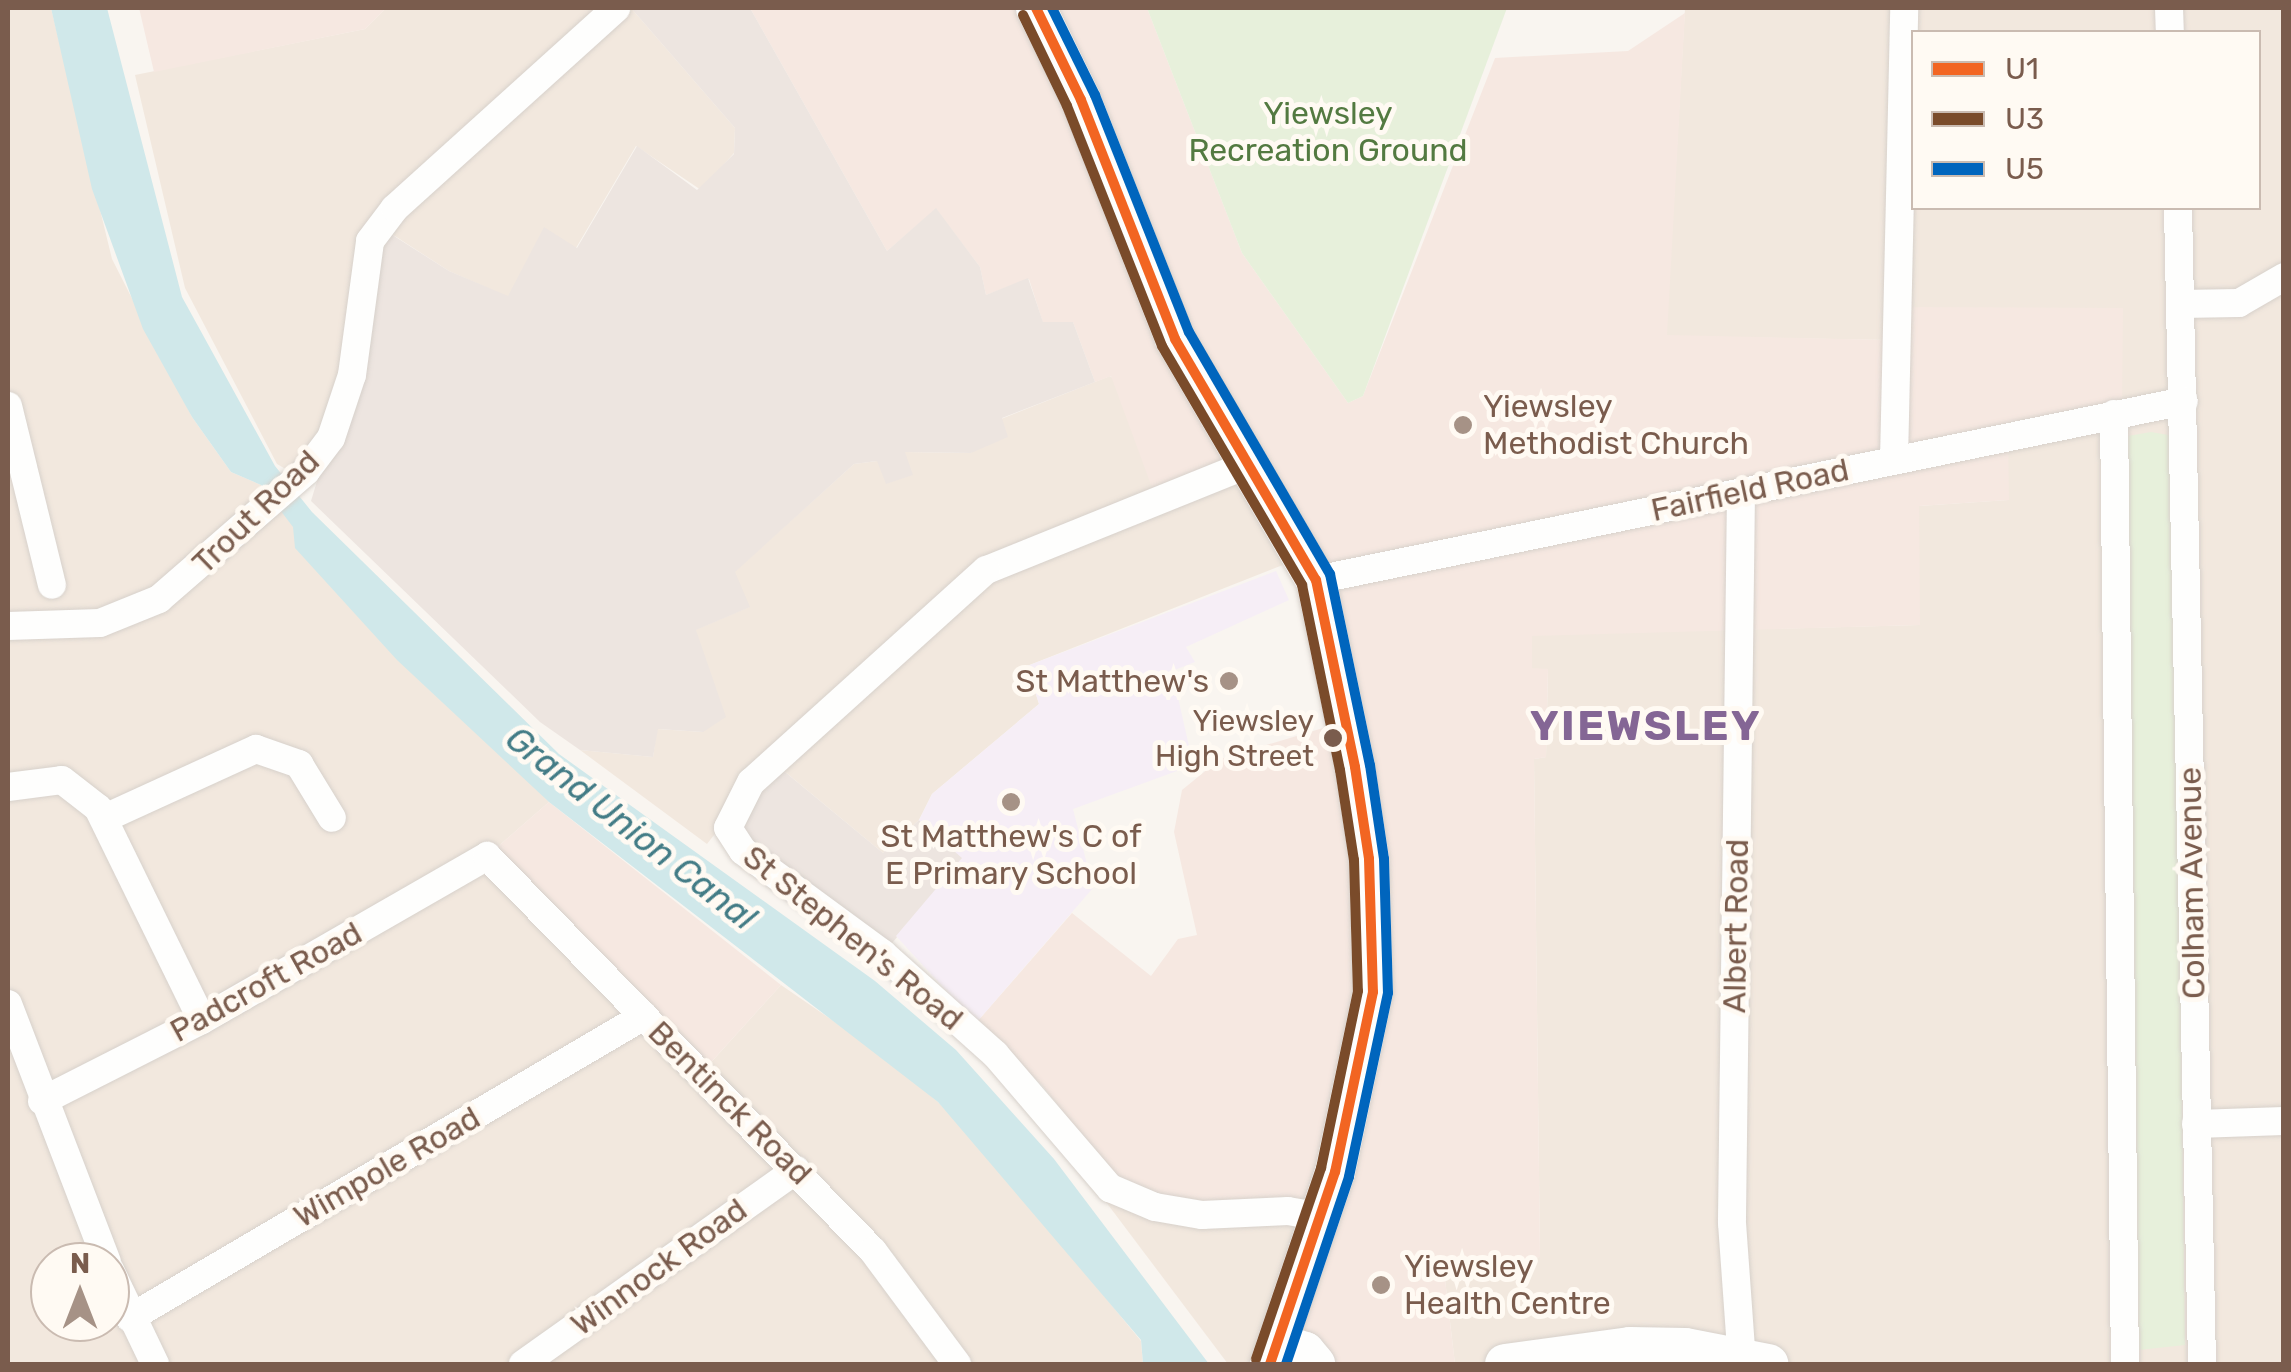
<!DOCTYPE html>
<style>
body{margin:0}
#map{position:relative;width:2291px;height:1372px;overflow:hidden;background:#f9f5f0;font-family:Rubik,sans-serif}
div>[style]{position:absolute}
.residential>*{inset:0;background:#f2e8de}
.commercial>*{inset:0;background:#f6e8e1}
.industrial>*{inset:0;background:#ede5e0}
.education>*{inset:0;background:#f6eef6}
.green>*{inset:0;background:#e7f0db}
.water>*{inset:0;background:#d0e8ea}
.roads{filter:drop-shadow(0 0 2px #d7d1cb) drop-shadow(0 0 2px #d7d1cb)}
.street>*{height:28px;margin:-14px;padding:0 14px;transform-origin:14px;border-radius:14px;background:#fefefd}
.secondary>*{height:40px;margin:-20px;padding:0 20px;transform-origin:20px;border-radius:20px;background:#fefefd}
.bus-1>*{height:10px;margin:-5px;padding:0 5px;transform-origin:5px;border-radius:5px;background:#f26522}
.bus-2>*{height:10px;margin:-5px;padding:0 5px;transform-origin:5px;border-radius:5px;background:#7a4b2a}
.bus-3>*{height:10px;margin:-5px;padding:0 5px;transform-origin:5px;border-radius:5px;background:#0065bd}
.dots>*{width:28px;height:28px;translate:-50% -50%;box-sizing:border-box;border:5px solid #fffaf3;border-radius:50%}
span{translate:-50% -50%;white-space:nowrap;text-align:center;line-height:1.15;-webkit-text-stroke:10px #fffaf3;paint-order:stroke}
.bus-label{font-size:30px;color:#7a5c4d}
.right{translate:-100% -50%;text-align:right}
.park-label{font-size:32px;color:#537a41}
.poi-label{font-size:32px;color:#7a5c4d}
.left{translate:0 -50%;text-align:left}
.street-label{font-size:32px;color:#7a5c4d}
.water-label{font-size:35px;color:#437c86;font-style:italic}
.district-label{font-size:42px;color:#846695;font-weight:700;letter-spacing:2.5px}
.frame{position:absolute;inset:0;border:10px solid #7a5c4d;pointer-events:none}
.legend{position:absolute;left:1911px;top:30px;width:350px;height:180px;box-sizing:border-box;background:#fffaf3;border:2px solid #cabbb1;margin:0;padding:12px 18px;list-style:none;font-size:30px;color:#7a5c4d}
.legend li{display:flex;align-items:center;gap:20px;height:50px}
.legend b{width:50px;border:2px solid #cabbb1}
.north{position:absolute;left:30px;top:1242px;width:100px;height:100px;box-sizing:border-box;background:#fffaf3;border:2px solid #cabbb1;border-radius:50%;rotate:0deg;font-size:28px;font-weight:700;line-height:40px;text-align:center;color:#7a5c4d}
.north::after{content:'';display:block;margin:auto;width:35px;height:45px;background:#a69286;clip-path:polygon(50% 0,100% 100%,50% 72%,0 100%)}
</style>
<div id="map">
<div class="residential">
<i style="clip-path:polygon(evenodd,8px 8px,51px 8px,112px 259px,192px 417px,231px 472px,261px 485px,549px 802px,487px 856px,705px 1069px,781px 985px,880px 1053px,938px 1102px,999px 1168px,1141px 1341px,1143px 1364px,8px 1364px,8px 8px,50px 1262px,110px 1262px,110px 1322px,50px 1322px,50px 1262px)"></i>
<i style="clip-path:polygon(386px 8px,616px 8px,395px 208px,331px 438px,289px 471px,277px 464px,185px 288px,135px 75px,365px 29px)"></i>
<i style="clip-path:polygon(618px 8px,631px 8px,735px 128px,734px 153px,701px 190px,636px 146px,576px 248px,508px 297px,449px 271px,384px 229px)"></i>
<i style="clip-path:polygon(evenodd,1685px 8px,2283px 8px,2283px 1364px,1455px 1364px,1444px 1271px,1540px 1257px,1534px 759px,1546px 757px,1548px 670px,1532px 669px,1532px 635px,1919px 625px,1919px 506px,2008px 500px,2008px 433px,2122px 407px,2122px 308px,1888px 340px,1666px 336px,1685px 8px,1914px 32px,2258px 32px,2258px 208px,1914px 208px,1914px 32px)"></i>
<i style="clip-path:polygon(1110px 376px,1242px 471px,1293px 561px,1027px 666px,1039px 704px,932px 794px,919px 820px,883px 853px,772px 761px,707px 844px,580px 750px,653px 757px,657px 729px,703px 732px,695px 630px,749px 607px,734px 572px,854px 464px,877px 461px,912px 475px,904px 452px,971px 453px,1001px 419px)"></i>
<i style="clip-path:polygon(1111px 1197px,1314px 1218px,1261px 1364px,1228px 1364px,1106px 1202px)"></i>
</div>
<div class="commercial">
<i style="clip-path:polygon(139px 8px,386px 8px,365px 29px,154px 72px)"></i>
<i style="clip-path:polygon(750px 8px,1033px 8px,1242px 471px,1158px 504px,1111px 376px,1095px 382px,1073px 322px,1043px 323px,1029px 279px,986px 295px,980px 267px,936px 209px,887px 251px)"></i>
<i style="clip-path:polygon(1038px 8px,1147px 8px,1242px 253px,1348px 403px,1363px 396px,1495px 58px,1628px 51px,1685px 13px,1667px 335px,1887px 340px,1890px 307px,2123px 308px,2122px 408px,2008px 433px,2009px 500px,1919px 506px,1920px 625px,1532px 636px,1532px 668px,1548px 669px,1546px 757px,1534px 759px,1540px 1257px,1444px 1271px,1455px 1364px,1321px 1364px,1289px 1342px,1376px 992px,1350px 794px,1284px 522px)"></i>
<i style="clip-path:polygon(1333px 725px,1366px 952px,1316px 1214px,1202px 1213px,1124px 1190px,1042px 1085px,976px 1023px,1072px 913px,1151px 976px,1178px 939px,1197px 935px,1174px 832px,1182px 790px,1220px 759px)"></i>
<i style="clip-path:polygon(549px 802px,781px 985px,704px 1070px,487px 856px)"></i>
</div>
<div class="industrial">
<i style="clip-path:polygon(631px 8px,750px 8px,887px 251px,936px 208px,980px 267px,986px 295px,1028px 278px,1043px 322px,1073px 322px,1095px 382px,1002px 418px,1008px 437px,971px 453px,905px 452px,913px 475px,886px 484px,877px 461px,854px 464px,735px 572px,750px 607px,696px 630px,726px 717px,703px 732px,658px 729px,653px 757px,580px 750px,540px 722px,311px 501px,318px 478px,308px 471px,383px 229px,449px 271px,508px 296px,544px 227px,577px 248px,637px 146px,697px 190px,734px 154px,735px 128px)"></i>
<i style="clip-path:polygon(773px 762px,883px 853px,919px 820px,963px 858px,883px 954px,743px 849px,730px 818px)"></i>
</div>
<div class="education">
<i style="clip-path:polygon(1276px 571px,1289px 600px,1186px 647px,1195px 662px,1172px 671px,1191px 755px,1174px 761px,1177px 771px,1073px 809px,1093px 888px,976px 1023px,896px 936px,962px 858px,919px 820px,932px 794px,1039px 704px,1027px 666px)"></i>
</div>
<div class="green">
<i style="clip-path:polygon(1147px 8px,1507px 8px,1363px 396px,1348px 403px,1242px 253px)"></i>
<i style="clip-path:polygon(2151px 432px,2174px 436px,2185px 1345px,2139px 1350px,2128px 436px)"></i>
</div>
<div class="water">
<i style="clip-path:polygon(51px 8px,107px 8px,182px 297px,275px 466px,312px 512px,559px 754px,875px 981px,956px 1050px,1054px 1159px,1209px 1364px,1143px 1364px,1141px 1340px,938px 1102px,549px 802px,397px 660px,295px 548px,293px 527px,261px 485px,231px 472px,192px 417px,143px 329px,92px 189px)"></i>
</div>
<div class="roads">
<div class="street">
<i style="left:2169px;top:8px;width:24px;rotate:88deg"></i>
<i style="left:2178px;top:208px;width:1156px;rotate:88.81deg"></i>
<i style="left:2181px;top:304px;width:58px;rotate:-1deg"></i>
<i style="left:2239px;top:303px;width:52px;rotate:-30deg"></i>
<i style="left:8px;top:406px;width:184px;rotate:76.2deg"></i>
<i style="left:2114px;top:414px;width:950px;rotate:89.34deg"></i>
<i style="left:1894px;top:460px;width:452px;rotate:-88.7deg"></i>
<i style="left:1244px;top:466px;width:278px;rotate:158deg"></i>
<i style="left:986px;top:570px;width:316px;rotate:137.9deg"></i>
<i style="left:751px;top:782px;width:51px;rotate:116.6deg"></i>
<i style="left:728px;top:828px;width:27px;rotate:57deg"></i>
<i style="left:743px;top:851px;width:174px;rotate:36.3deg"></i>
<i style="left:883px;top:954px;width:150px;rotate:41.8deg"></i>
<i style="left:995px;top:1054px;width:177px;rotate:49.4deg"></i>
<i style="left:1110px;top:1188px;width:49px;rotate:22.9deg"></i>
<i style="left:1155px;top:1207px;width:48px;rotate:9.7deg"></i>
<i style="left:1202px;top:1215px;width:86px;rotate:-2.7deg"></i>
<i style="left:1288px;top:1211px;width:34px;rotate:10deg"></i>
<i style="left:1741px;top:492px;width:731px;rotate:90.71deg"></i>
<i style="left:1732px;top:1223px;width:141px;rotate:85.9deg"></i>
<i style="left:1316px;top:580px;width:886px;rotate:-11.65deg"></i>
<i style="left:8px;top:626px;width:92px;rotate:-1.9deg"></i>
<i style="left:100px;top:623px;width:64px;rotate:-22.1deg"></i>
<i style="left:159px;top:599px;width:195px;rotate:-41deg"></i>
<i style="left:306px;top:471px;width:41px;rotate:-52.9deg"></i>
<i style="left:331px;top:438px;width:66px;rotate:-71.6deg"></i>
<i style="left:352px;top:375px;width:135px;rotate:-82.3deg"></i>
<i style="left:370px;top:241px;width:41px;rotate:-52.9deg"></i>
<i style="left:395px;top:208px;width:298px;rotate:-42.1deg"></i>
<i style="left:8px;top:787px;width:54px;rotate:-7.4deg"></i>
<i style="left:62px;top:780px;width:46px;rotate:37.9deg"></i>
<i style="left:98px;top:808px;width:236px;rotate:63.9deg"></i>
<i style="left:105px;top:818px;width:166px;rotate:-24.6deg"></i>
<i style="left:256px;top:749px;width:46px;rotate:19.2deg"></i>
<i style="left:299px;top:764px;width:63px;rotate:58.6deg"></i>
<i style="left:8px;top:1004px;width:276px;rotate:69deg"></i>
<i style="left:42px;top:1101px;width:179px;rotate:-26.9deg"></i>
<i style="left:202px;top:1020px;width:329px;rotate:-29.9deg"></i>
<i style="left:487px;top:856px;width:552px;rotate:45.66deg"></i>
<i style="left:873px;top:1251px;width:141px;rotate:53.4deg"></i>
<i style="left:2196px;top:1124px;width:88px;rotate:-2deg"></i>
<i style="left:110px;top:1270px;width:104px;rotate:64.4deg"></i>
<i style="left:130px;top:1318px;width:596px;rotate:-30.44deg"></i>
<i style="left:523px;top:1364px;width:335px;rotate:-35.4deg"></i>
</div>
<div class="secondary">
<i style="left:1036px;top:8px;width:102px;rotate:63.9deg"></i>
<i style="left:1081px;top:100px;width:257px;rotate:68.5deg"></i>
<i style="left:1175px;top:339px;width:279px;rotate:59.7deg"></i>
<i style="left:1316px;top:580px;width:191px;rotate:78.2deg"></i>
<i style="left:1355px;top:767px;width:93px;rotate:81.3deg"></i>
<i style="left:1369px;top:859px;width:133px;rotate:88.3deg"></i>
<i style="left:1373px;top:992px;width:184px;rotate:101.9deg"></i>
<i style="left:1335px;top:1172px;width:203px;rotate:108.7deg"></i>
<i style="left:1279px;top:1344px;width:27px;rotate:17deg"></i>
<i style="left:1305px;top:1352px;width:16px;rotate:50deg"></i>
<i style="left:1505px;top:1364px;width:126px;rotate:-7.7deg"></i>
<i style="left:1630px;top:1347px;width:55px;rotate:1deg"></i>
<i style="left:1685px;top:1348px;width:85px;rotate:10.9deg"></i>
</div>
</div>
<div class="bus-1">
<i style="left:1036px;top:8px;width:102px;rotate:63.9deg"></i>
<i style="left:1081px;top:100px;width:257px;rotate:68.5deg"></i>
<i style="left:1175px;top:339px;width:279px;rotate:59.7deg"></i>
<i style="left:1316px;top:580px;width:191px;rotate:78.2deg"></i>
<i style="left:1355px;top:767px;width:93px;rotate:81.3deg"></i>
<i style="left:1369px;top:859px;width:133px;rotate:88.3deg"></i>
<i style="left:1373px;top:992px;width:184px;rotate:101.9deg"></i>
<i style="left:1335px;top:1172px;width:203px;rotate:108.7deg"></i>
</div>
<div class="bus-2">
<i style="left:1023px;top:15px;width:101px;rotate:64.2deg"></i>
<i style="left:1067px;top:106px;width:258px;rotate:68.4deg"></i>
<i style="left:1162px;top:346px;width:277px;rotate:59.6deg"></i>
<i style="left:1302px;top:585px;width:189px;rotate:78.4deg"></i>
<i style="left:1340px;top:770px;width:91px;rotate:81.2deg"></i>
<i style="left:1354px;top:860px;width:131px;rotate:88.3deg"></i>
<i style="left:1358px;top:991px;width:181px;rotate:101.8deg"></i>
<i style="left:1321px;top:1168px;width:202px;rotate:108.8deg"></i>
</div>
<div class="bus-3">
<i style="left:1052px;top:8px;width:97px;rotate:63.7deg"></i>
<i style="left:1095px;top:95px;width:255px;rotate:68.4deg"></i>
<i style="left:1189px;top:332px;width:280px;rotate:59.8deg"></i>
<i style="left:1330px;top:574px;width:195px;rotate:78.2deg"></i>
<i style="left:1370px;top:765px;width:95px;rotate:81.5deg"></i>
<i style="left:1384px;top:859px;width:134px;rotate:88.3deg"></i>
<i style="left:1388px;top:993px;width:188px;rotate:102deg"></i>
<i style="left:1349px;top:1177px;width:197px;rotate:108.6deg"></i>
</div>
<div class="dots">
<i style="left:1463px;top:425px;background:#a69286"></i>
<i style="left:1229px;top:681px;background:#a69286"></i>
<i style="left:1333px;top:738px;background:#7a5c4d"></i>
<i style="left:1011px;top:802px;background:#a69286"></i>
<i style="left:1381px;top:1285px;background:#a69286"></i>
</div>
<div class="bus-label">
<span class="right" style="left:1314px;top:738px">Yiewsley<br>High Street</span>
</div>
<div class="park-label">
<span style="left:1328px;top:132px">Yiewsley<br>Recreation Ground</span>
</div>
<div class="poi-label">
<span class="left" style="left:1483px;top:425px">Yiewsley<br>Methodist Church</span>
<span class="right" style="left:1209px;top:681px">St Matthew's</span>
<span style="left:1011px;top:855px">St Matthew's C of<br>E Primary School</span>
<span class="left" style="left:1404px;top:1285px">Yiewsley<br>Health Centre</span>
</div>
<div class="street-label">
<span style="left:1750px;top:490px;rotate:-12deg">Fairfield Road</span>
<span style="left:256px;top:512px;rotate:-44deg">Trout Road</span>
<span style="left:2192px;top:883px;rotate:-91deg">Colham Avenue</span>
<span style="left:1736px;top:926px;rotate:-89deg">Albert Road</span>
<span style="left:853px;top:938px;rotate:39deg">St Stephen's Road</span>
<span style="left:266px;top:982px;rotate:-29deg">Padcroft Road</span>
<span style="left:730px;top:1103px;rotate:45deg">Bentinck Road</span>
<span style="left:387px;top:1167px;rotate:-30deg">Wimpole Road</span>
<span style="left:659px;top:1267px;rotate:-36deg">Winnock Road</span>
</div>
<div class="water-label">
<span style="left:631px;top:828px;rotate:38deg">Grand Union Canal</span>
</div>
<div class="district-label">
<span style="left:1646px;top:726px">YIEWSLEY</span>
</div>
<div class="frame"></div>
<ul class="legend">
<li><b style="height:12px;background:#f26522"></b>U1</li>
<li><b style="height:12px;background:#7a4b2a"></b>U3</li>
<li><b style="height:12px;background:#0065bd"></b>U5</li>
</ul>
<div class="north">N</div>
</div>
